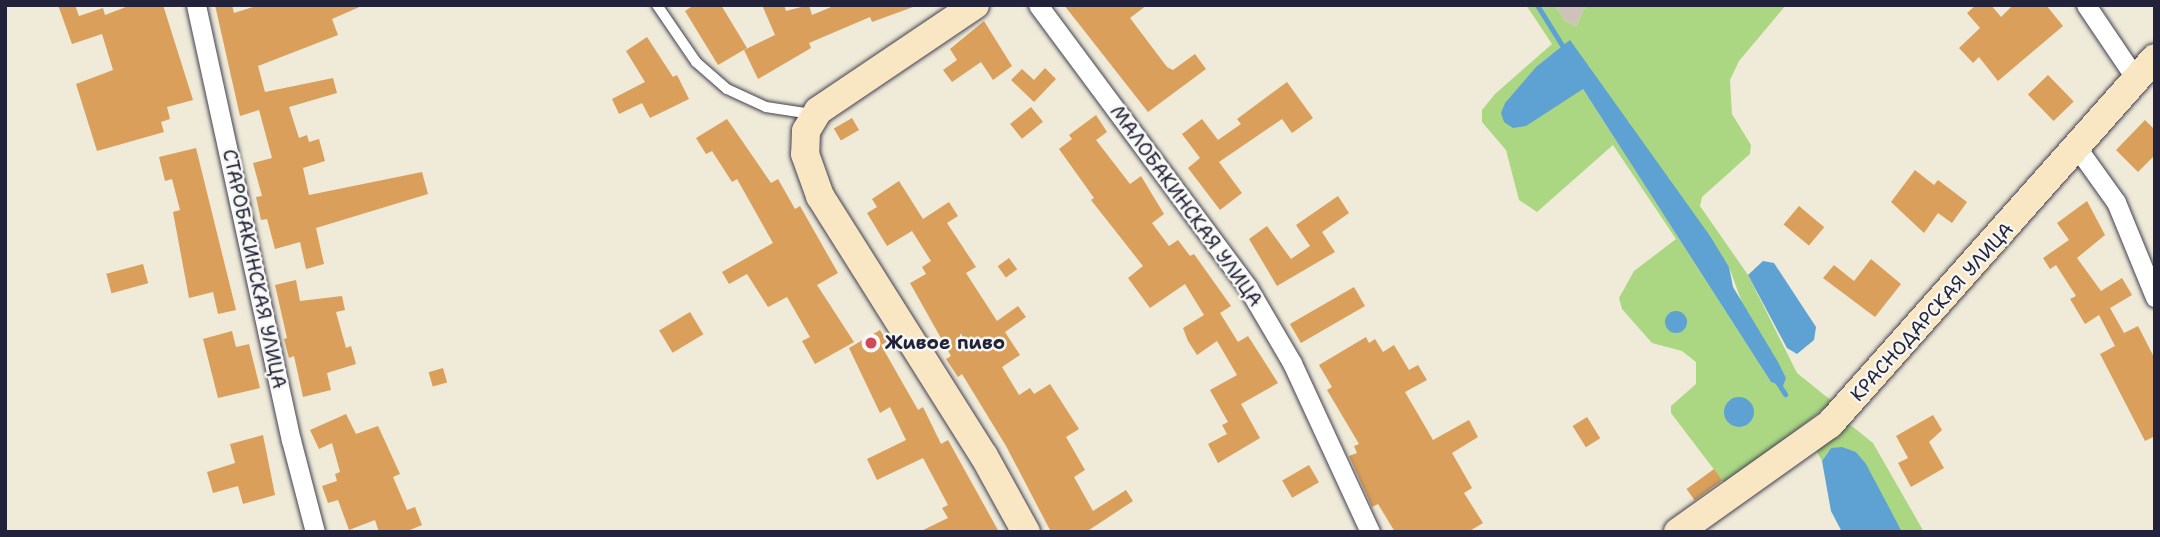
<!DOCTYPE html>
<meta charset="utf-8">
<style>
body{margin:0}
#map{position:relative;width:2160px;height:537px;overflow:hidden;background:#f0ebd8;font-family:"Shantell Sans",sans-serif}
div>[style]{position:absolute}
.industrial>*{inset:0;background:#cec2b9}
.green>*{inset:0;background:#abd783}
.water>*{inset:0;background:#5ea1d3}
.round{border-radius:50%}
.stream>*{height:5px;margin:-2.5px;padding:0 2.5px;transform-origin:2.5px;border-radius:2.5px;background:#5ea1d3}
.building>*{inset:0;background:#d99f5b;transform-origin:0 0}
.roads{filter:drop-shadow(0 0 2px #414053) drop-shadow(0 0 2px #414053)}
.lane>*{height:10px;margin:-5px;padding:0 5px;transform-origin:5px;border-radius:5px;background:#fff}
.street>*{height:19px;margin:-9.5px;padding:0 9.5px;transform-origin:9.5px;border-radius:9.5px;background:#fff}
.secondary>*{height:28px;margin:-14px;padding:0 14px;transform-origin:14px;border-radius:14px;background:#f9e7c3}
.dots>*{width:19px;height:19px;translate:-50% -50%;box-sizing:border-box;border:4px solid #f6f6f2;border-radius:50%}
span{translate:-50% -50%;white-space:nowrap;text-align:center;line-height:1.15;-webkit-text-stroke:5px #f6f6f2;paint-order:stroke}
.street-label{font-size:19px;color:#22223b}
.poi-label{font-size:19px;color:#22223b;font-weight:700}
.left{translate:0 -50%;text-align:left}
.frame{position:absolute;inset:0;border:7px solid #22223b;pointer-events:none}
</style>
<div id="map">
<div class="industrial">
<i style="clip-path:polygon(1555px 5px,1586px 5px,1576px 26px,1565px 21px)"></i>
</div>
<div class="green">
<i style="clip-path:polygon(evenodd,1526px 5px,1555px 5px,1565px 21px,1576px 26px,1586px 5px,1786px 5px,1739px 61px,1730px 80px,1732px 114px,1751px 145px,1750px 154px,1702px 197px,1700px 206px,1748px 275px,1797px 373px,1833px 402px,1725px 484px,1671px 413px,1671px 406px,1696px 384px,1696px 362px,1682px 351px,1652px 343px,1622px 309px,1619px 298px,1634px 271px,1676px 239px,1613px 145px,1537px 212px,1519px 200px,1506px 150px,1482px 122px,1482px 110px,1495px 94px,1552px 44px,1526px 5px,1570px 41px,1729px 267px,1771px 382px,1583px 89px,1537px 66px,1570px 41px)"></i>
<i style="clip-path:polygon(1848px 423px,1873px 443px,1924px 532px,1902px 532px,1856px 452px,1831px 448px,1822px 461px,1815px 448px)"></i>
</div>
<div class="water">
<i style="clip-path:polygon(1570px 40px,1710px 236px,1729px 267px,1733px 287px,1778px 362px,1786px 378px,1783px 386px,1771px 382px,1583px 89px,1526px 126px,1513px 128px,1504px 122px,1501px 113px,1505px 103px,1537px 66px)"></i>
<i style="clip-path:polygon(1763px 261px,1774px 263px,1816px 327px,1814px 340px,1797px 354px,1787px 348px,1748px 275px)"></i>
<i class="round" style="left:1665px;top:311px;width:22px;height:22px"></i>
<i class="round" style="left:1724px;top:397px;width:30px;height:30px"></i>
<i style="clip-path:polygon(1842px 447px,1856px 452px,1866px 464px,1902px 532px,1842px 532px,1831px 511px,1822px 461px,1831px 448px)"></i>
</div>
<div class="stream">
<i style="left:1537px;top:5px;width:53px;rotate:58.1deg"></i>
<i style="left:1776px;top:380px;width:17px;rotate:57deg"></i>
</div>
<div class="building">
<i style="clip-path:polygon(58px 5px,75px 5px,79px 16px,103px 8px,105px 15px,131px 5px,163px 5px,193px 100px,167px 107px,170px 119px,161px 122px,164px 132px,97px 151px,76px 84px,113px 70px,102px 34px,72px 44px)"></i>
<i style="clip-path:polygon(215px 5px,232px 5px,234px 13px,259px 5px,364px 5px,332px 19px,338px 35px,258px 66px,265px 92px,333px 78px,337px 93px,289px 107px,299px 138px,307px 135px,309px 142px,319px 139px,325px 161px,303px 168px,309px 195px,422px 172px,428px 194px,316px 228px,324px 264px,306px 269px,300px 242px,275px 249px,267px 219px,261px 220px,256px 197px,262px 196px,253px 163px,272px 158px,259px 110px,240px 116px)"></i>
<i style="clip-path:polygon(694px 5px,721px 5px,747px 48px,718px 65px,685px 11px)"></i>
<i style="clip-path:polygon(762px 5px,784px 5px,786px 11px,809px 5px,812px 15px,836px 5px,913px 7px,872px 22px,870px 17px,809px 43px,811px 48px,758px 79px,744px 50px,775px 35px)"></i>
<i style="clip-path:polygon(1064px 5px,1147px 5px,1130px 18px,1167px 67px,1173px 70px,1195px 54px,1206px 69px,1148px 112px)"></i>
<i style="clip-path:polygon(1976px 5px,1991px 5px,2001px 17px,2013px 5px,2046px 5px,2063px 26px,1998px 81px,1979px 57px,1973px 63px,1959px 48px,1980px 28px,1967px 13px)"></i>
<i style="clip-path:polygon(984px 21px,1012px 66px,993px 80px,981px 62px,952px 82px,943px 70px,957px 60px,950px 49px)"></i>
<i style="clip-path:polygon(647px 37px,673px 77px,677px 75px,689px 99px,650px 118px,642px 103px,619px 114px,612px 99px,645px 82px,626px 51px)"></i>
<i style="clip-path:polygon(1045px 68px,1056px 79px,1034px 102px,1011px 80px,1022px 69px,1034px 80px)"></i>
<i style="left:2048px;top:75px;width:37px;height:28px;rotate:46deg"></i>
<i style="clip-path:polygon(1287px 82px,1313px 118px,1292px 133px,1282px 119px,1219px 162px,1242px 193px,1220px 210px,1188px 168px,1200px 158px,1182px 134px,1202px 119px,1218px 140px,1241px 124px,1237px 119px)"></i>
<i style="left:1031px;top:107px;width:19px;height:27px;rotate:51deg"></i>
<i style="clip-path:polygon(1096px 115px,1107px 132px,1096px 140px,1130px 184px,1141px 176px,1164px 214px,1152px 223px,1169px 246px,1178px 240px,1190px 256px,1194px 254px,1231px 306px,1220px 313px,1238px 342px,1248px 336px,1278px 383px,1241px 404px,1260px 438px,1218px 463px,1208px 444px,1227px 434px,1222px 425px,1228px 422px,1210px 390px,1237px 375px,1217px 341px,1197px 355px,1188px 341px,1183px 328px,1204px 315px,1185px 284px,1150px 308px,1128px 278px,1143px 266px,1091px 200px,1094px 198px,1059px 149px,1072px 139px,1069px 135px)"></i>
<i style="left:852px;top:118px;width:14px;height:21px;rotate:60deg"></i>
<i style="clip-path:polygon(727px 119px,771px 183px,778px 179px,795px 209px,800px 206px,838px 273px,817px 285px,854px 342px,815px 364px,802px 341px,810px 337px,787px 297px,768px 307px,747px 274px,729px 284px,722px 272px,773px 243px,737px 179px,732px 182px,712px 151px,706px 154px,696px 138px)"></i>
<i style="clip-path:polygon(2145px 120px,2155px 130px,2155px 155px,2138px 172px,2116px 150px)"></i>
<i style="clip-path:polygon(196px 148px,236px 310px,218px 314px,213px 292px,189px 298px,173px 212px,180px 210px,172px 179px,165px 181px,159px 157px)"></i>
<i style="clip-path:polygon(1915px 170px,1934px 185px,1938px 180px,1967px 202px,1952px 223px,1938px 213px,1924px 233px,1891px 202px)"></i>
<i style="clip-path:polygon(899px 181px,923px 219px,949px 202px,958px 216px,947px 223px,976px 267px,966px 273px,997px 321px,1018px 306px,1026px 317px,1005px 332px,1020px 355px,1002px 367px,1019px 395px,1030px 388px,1034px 394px,1050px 384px,1079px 429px,1066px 437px,1085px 470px,1074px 477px,1093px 511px,1126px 490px,1133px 501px,1086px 532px,1051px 532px,1006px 446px,962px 374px,958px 377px,946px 359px,951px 356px,910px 283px,926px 274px,922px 267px,931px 261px,912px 231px,887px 246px,867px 213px,877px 207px,872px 199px)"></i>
<i style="clip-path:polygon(1338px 196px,1349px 213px,1322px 232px,1335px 252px,1277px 286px,1249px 239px,1267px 226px,1291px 259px,1310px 246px,1296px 225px)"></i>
<i style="clip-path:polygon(2087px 201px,2105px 235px,2077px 258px,2101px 291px,2122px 278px,2132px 295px,2110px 308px,2124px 333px,2138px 326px,2155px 359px,2155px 436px,2145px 441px,2100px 354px,2115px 346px,2099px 315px,2085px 324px,2070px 299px,2076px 296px,2056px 265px,2050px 269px,2043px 258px,2069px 240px,2057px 223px)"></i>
<i style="left:1799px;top:206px;width:33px;height:24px;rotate:40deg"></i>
<i style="left:1009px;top:258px;width:14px;height:14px;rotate:54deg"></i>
<i style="clip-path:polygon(1871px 259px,1901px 284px,1875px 317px,1823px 278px,1834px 265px,1854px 281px)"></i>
<i style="left:143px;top:264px;width:20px;height:38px;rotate:75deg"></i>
<i style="clip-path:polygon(296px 280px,300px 301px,342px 296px,345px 310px,336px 312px,346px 348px,351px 346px,356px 364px,327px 373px,331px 390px,303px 397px,294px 356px,289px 358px,284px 339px,287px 338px,275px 285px)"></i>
<i style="left:1354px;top:287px;width:22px;height:74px;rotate:60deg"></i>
<i style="left:690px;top:312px;width:26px;height:36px;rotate:59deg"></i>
<i style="clip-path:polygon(880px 330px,887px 342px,881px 345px,918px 410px,923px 407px,941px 444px,948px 440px,999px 532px,919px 532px,948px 518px,942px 508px,948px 505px,923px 458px,877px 480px,867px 459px,906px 440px,890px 407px,880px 413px,849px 348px)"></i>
<i style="clip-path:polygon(232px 331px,236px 347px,249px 344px,260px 388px,218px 398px,203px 339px)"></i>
<i style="clip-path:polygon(1366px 337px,1369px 343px,1375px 339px,1383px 352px,1394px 345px,1409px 370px,1418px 365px,1427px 380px,1405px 392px,1433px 440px,1469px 420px,1478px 437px,1452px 453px,1472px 488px,1464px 493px,1483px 523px,1468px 532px,1395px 532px,1378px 504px,1372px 507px,1349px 456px,1357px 453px,1354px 446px,1359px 444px,1327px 390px,1332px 387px,1319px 365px)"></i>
<i style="left:443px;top:368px;width:15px;height:15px;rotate:74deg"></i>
<i style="clip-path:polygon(346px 414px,356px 434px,378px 426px,400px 474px,393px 477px,407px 510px,415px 507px,422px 525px,405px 532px,379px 532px,375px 520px,349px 530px,338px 500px,328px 503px,322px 486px,337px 481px,335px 474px,340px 472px,332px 443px,319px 449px,310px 430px)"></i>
<i style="clip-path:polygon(1933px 415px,1942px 430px,1929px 442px,1944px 468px,1911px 487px,1898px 463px,1908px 458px,1896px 436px)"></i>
<i style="left:1587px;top:417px;width:25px;height:17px;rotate:58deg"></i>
<i style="clip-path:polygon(263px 435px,275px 495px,243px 504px,238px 486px,213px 493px,207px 472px,235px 463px,230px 444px)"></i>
<i style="left:1309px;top:465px;width:20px;height:31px;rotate:60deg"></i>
<i style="left:1714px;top:469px;width:14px;height:34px;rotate:54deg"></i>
</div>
<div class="roads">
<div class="lane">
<i style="left:657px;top:5px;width:69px;rotate:55.6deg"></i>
<i style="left:696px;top:62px;width:41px;rotate:41.1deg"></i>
<i style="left:727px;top:89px;width:43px;rotate:24.8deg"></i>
<i style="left:766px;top:107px;width:46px;rotate:8.8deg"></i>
</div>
<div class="street">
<i style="left:196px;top:5px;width:445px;rotate:77.7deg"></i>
<i style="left:291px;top:440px;width:95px;rotate:75.4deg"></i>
<i style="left:1038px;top:5px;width:352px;rotate:53.4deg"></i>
<i style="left:1248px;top:288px;width:87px;rotate:59.6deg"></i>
<i style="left:1292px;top:363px;width:186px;rotate:65.2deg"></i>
<i style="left:2086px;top:5px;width:89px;rotate:56deg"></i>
<i style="left:2078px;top:149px;width:65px;rotate:54.4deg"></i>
<i style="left:2116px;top:202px;width:103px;rotate:67.7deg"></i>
</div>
<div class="secondary">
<i style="left:975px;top:5px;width:189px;rotate:146deg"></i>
<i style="left:818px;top:111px;width:23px;rotate:121deg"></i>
<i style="left:806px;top:131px;width:23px;rotate:92deg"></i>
<i style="left:805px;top:154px;width:45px;rotate:70.3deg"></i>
<i style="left:820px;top:196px;width:307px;rotate:57.8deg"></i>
<i style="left:984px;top:456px;width:87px;rotate:61.1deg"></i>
<i style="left:1678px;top:532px;width:186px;rotate:-35.4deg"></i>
<i style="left:1830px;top:424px;width:489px;rotate:-48.4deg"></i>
</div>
</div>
<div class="dots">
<i style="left:871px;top:343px;background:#d1495b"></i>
</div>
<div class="street-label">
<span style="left:1186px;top:206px;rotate:54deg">МАЛОБАКИНСКАЯ УЛИЦА</span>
<span style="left:254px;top:269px;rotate:78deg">СТАРОБАКИНСКАЯ УЛИЦА</span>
<span style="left:1932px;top:312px;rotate:-48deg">КРАСНОДАРСКАЯ УЛИЦА</span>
</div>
<div class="poi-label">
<span class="left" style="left:885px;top:343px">Живое пиво</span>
</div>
<div class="frame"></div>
</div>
